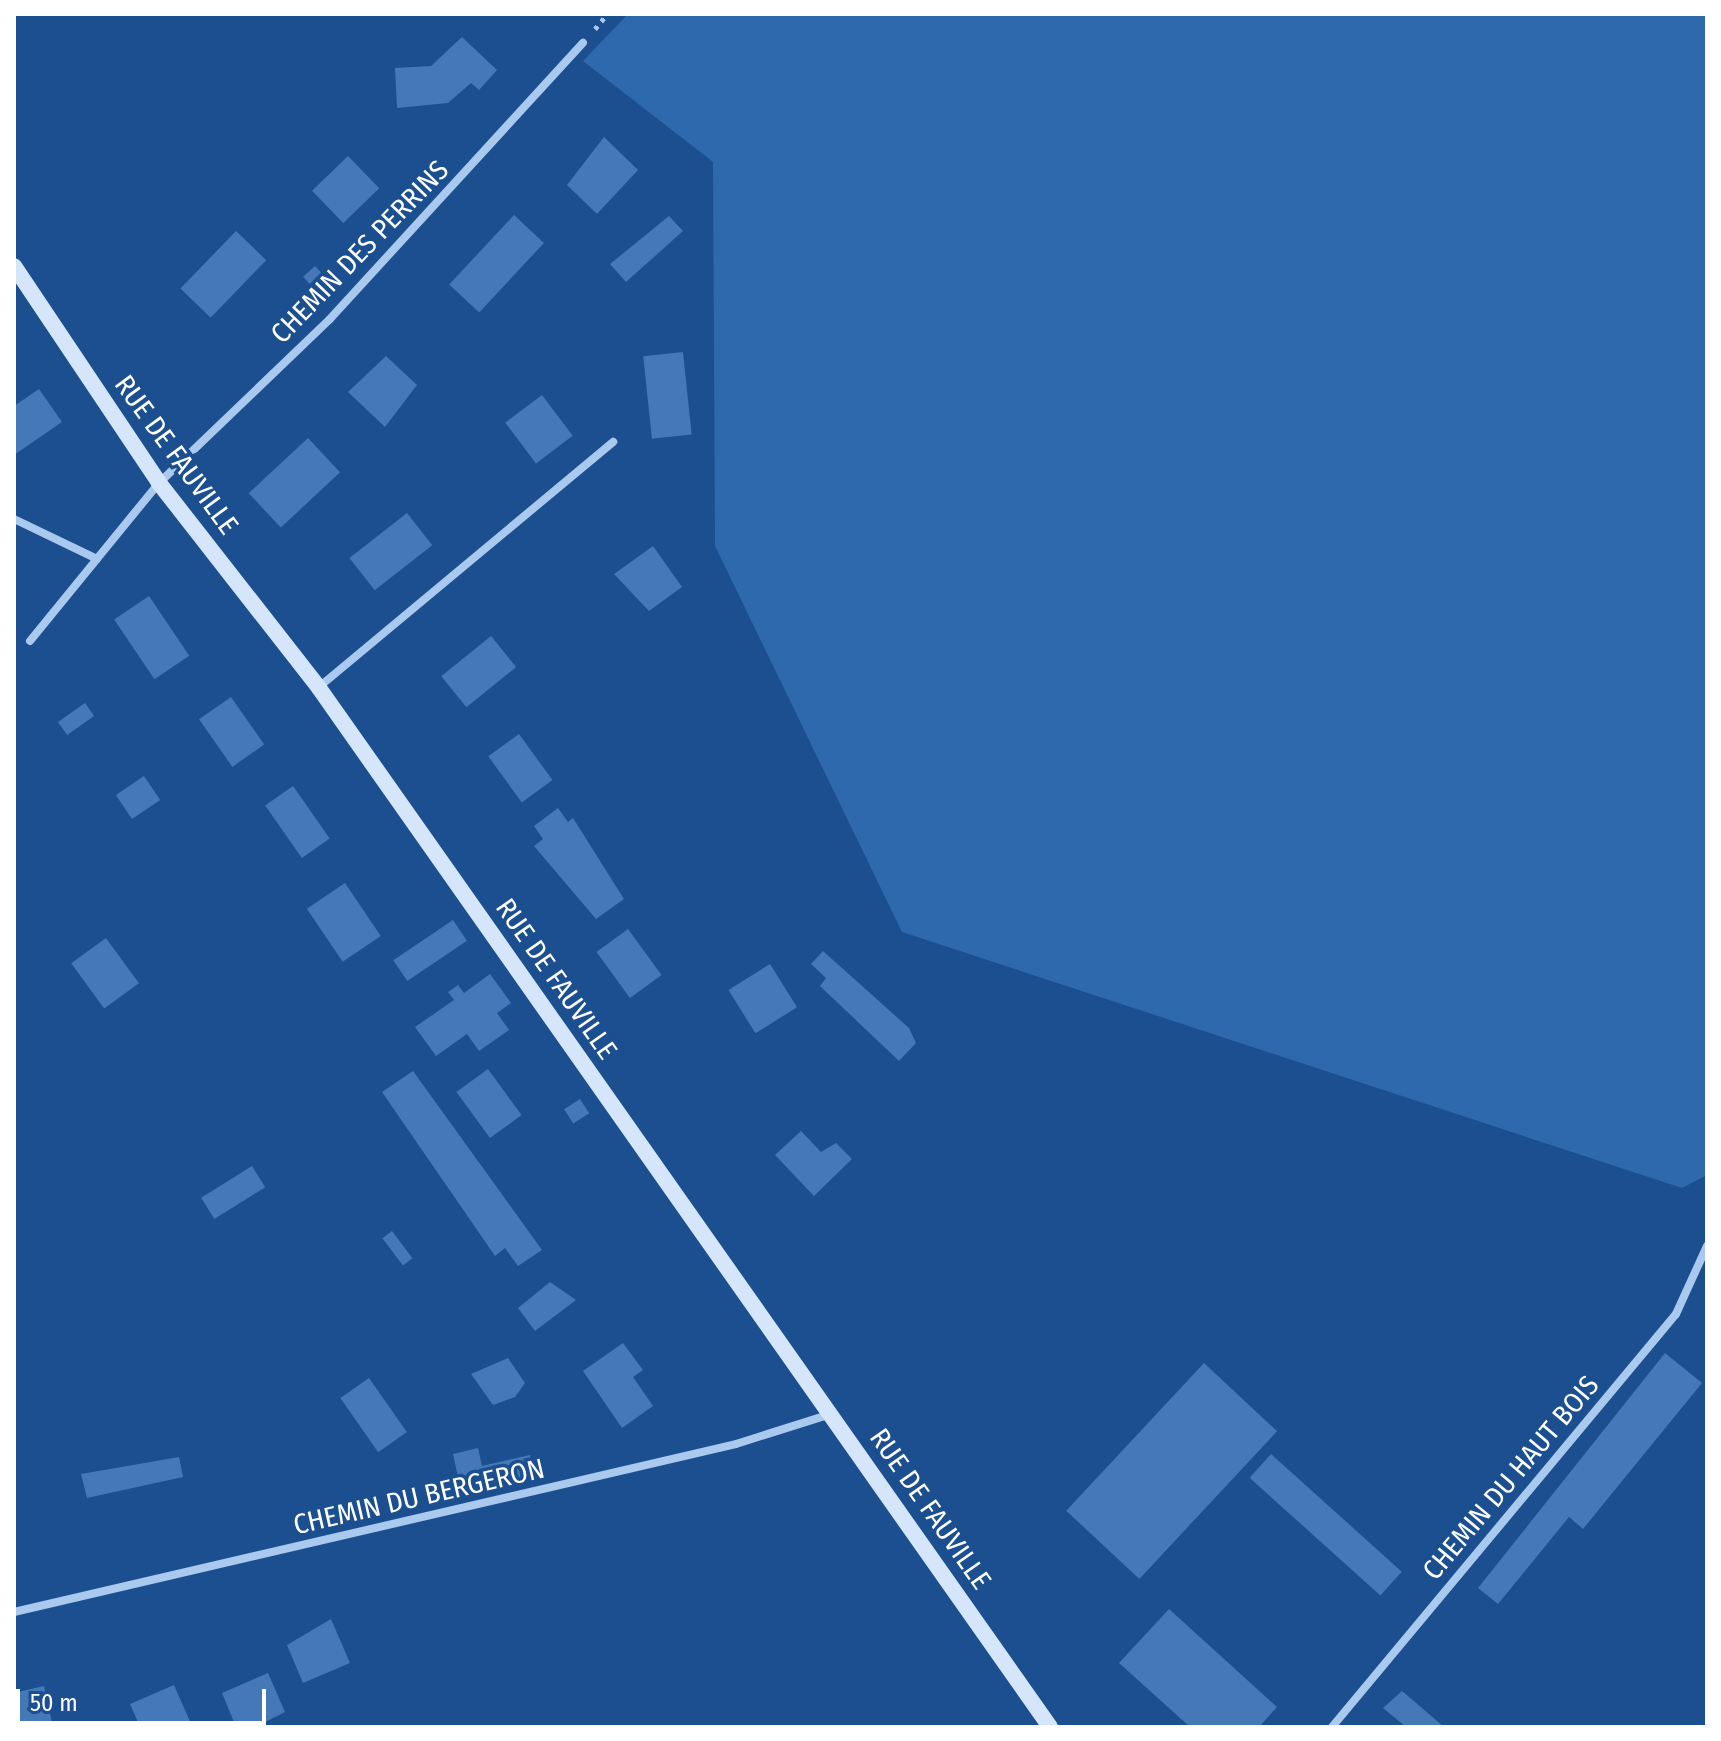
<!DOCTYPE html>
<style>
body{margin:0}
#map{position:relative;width:1721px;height:1741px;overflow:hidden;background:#1b4f8f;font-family:"Fira Sans Condensed",sans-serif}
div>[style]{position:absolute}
.green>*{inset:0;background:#2e69ad}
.building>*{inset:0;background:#4478b7;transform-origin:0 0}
.path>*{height:5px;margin-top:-2.5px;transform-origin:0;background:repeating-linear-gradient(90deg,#a9c9ee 0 4px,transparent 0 10px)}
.minor>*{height:8px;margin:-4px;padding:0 4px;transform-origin:4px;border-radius:4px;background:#a9c9ee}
.secondary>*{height:16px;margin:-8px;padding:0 8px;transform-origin:8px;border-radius:8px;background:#d6e6fa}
span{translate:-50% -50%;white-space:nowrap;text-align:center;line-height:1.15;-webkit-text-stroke:7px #1b4f8f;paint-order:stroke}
.street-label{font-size:28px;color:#fff}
.frame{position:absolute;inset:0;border:16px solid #fff;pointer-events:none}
.scale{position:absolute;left:16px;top:1689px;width:250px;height:36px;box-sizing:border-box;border:4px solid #fff;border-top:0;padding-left:10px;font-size:24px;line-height:28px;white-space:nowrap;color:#fff;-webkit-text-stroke:6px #1b4f8f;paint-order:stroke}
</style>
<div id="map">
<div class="green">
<i style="clip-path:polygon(628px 14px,1707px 14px,1707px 1175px,1682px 1188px,902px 932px,715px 546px,713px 162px,583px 61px)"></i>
</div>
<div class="building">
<i style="clip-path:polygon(462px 37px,497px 70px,479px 90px,471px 83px,448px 103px,397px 108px,395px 68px,431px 66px)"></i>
<i style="clip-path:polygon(604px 137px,638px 170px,597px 214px,567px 185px)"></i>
<i style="left:348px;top:156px;width:45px;height:50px;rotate:46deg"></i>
<i style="left:514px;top:215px;width:41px;height:95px;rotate:43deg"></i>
<i style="clip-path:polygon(669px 216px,683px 231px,626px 282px,610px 264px)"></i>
<i style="left:236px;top:231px;width:42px;height:80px;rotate:44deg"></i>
<i style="left:315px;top:266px;width:27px;height:16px;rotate:48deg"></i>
<i style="left:683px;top:352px;width:83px;height:40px;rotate:84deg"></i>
<i style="clip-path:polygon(386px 356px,417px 385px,385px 427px,348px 392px)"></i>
<i style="clip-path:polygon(39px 389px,62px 422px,14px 455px,14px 406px)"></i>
<i style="left:542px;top:395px;width:51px;height:46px;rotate:53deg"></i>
<i style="left:308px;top:438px;width:47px;height:81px;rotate:47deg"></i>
<i style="left:407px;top:513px;width:41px;height:73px;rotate:52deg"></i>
<i style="clip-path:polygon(653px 546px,682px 587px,649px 611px,614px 574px)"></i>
<i style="left:149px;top:596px;width:72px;height:42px;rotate:56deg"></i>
<i style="left:491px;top:636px;width:40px;height:64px;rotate:51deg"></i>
<i style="left:231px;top:697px;width:58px;height:39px;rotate:55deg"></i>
<i style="left:85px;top:703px;width:16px;height:33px;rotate:55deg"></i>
<i style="left:519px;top:734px;width:57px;height:38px;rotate:54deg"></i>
<i style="left:144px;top:776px;width:29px;height:34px;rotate:56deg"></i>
<i style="left:293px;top:786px;width:64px;height:34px;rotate:55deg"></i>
<i style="clip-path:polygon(558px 808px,568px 822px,573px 818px,624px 899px,596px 919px,534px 846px,543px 839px,534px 826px)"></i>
<i style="left:345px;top:883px;width:64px;height:46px;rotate:56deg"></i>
<i style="left:453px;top:920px;width:25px;height:72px;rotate:56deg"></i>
<i style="left:628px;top:929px;width:57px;height:39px;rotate:54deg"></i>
<i style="left:106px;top:938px;width:56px;height:43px;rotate:54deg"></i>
<i style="clip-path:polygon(823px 951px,909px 1028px,916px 1043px,899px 1061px,820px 986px,826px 978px,811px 964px)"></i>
<i style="left:770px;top:964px;width:51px;height:49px;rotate:58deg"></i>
<i style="clip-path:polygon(490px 974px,511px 1003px,497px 1013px,509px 1030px,479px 1051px,467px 1034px,436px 1056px,415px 1027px,454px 1000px,448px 992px,458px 985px,464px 993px)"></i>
<i style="left:488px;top:1069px;width:57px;height:39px;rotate:54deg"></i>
<i style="clip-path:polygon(413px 1071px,542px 1250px,518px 1266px,505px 1248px,495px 1256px,382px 1092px)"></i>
<i style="left:580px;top:1099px;width:17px;height:19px;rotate:57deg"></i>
<i style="clip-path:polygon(801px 1131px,821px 1152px,836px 1143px,852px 1159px,814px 1196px,775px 1155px)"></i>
<i style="left:252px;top:1166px;width:25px;height:60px;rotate:58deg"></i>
<i style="left:392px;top:1231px;width:34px;height:12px;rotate:53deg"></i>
<i style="clip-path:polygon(550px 1282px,576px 1300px,535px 1331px,518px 1308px)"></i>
<i style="clip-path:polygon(623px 1343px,643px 1370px,633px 1377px,653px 1406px,622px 1428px,583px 1371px)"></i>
<i style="clip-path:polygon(1665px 1353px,1702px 1383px,1583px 1529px,1569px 1517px,1498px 1604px,1478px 1588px)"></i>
<i style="clip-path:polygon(508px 1358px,525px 1383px,515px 1397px,493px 1405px,471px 1374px)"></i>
<i style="left:1204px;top:1363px;width:100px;height:202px;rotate:43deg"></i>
<i style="left:369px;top:1378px;width:66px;height:35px;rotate:55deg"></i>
<i style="clip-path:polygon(478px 1448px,482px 1466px,530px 1455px,535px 1475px,461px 1491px,453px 1454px)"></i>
<i style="left:1271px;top:1454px;width:176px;height:32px;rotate:42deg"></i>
<i style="clip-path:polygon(179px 1457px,183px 1477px,87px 1498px,81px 1474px)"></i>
<i style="clip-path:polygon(1169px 1609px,1277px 1707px,1259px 1727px,1190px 1727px,1119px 1663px)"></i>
<i style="clip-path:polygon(331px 1619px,350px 1663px,303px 1683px,287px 1645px)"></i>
<i style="clip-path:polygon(268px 1673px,285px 1712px,255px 1727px,236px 1727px,222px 1693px)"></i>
<i style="clip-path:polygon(174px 1685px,192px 1726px,140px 1727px,130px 1704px)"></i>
<i style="clip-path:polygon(44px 1686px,53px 1727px,14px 1727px,14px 1693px)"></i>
<i style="clip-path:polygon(1402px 1691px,1415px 1702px,1444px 1727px,1406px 1727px,1383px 1708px)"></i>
</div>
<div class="path">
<i style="left:595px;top:29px;width:19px;rotate:-51deg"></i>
</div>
<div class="minor">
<i style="left:14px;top:519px;width:92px;rotate:25.7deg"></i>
<i style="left:30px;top:641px;width:204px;rotate:-50.8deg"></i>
<i style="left:159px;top:483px;width:236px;rotate:-43.8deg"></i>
<i style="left:329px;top:320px;width:376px;rotate:-47.5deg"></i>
<i style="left:319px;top:687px;width:383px;rotate:-39.8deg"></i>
<i style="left:14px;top:1612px;width:741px;rotate:-13.1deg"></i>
<i style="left:736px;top:1444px;width:100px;rotate:-17.5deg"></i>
<i style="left:1332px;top:1727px;width:537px;rotate:-50.21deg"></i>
<i style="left:1676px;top:1314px;width:75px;rotate:-65.5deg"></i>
</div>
<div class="secondary">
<i style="left:14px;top:266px;width:261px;rotate:56.2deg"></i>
<i style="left:159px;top:483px;width:260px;rotate:52deg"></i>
<i style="left:319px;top:688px;width:1270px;rotate:54.87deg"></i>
</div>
<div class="street-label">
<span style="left:360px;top:252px;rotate:-46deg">CHEMIN DES PERRINS</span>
<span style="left:176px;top:455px;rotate:54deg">RUE DE FAUVILLE</span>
<span style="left:556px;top:979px;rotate:55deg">RUE DE FAUVILLE</span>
<span style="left:1511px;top:1478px;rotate:-50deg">CHEMIN DU HAUT BOIS</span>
<span style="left:419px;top:1497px;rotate:-13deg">CHEMIN DU BERGERON</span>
<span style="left:930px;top:1509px;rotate:55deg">RUE DE FAUVILLE</span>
</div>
<div class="frame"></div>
<div class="scale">50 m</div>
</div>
